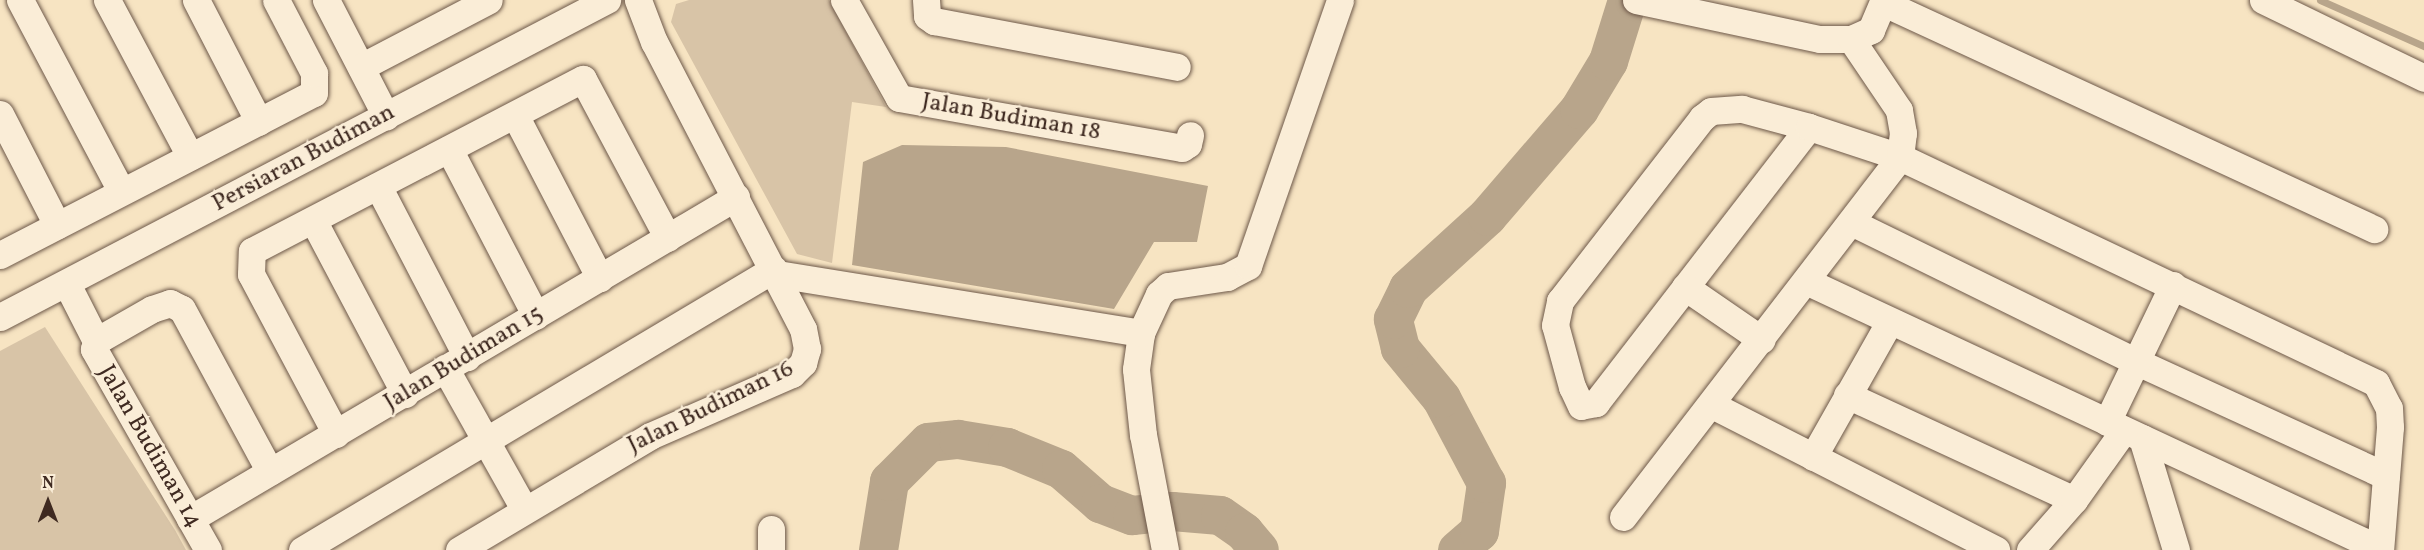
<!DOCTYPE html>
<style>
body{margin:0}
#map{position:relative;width:2424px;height:550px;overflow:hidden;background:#f7e4c2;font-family:Vollkorn,serif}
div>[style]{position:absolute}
.green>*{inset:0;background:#d8c4a7}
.water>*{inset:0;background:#b8a58b}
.stream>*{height:7px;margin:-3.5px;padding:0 3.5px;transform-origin:3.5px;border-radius:3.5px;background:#b8a58b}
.river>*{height:39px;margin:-19.5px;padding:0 19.5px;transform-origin:19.5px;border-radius:19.5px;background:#b8a58b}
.roads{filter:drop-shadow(0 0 2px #6d5849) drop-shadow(0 0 2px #6d5849)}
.minor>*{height:27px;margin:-13.5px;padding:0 13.5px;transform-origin:13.5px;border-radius:13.5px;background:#faedd7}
span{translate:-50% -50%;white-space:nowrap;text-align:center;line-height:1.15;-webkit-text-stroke:5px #faedd7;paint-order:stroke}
.street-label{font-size:24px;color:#3f2a21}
.north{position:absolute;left:18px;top:472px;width:60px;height:60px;-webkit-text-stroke:4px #faedd7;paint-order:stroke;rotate:0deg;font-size:16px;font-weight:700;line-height:24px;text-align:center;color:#3f2a21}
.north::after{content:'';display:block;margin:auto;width:21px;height:27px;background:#3f2a21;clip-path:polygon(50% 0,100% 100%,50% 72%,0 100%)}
</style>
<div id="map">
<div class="green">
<i style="clip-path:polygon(689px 0,829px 0,886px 107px,852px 102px,832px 263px,797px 254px,671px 22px,676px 4px)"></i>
<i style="clip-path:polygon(45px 327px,175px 530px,186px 550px,0 550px,0 351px)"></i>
</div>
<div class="water">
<i style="clip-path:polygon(902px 145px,1006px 147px,1208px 186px,1197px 242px,1154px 242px,1114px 309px,852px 265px,863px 162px)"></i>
</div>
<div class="stream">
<i style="left:2320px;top:0;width:114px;rotate:23.9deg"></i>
</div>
<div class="river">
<i style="left:878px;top:550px;width:70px;rotate:-80.9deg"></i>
<i style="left:889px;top:481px;width:55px;rotate:-45deg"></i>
<i style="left:928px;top:442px;width:30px;rotate:-6deg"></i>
<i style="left:958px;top:439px;width:50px;rotate:9.3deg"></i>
<i style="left:1007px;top:447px;width:58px;rotate:22.2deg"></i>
<i style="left:1061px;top:469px;width:52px;rotate:41.1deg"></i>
<i style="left:1100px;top:503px;width:34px;rotate:21deg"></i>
<i style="left:1132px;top:515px;width:40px;rotate:-5.7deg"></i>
<i style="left:1172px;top:511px;width:48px;rotate:4.8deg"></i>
<i style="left:1220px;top:515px;width:29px;rotate:35deg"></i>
<i style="left:1244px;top:532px;width:23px;rotate:50deg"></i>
<i style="left:1457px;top:550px;width:29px;rotate:-41deg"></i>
<i style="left:1479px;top:531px;width:49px;rotate:-81.7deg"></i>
<i style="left:1486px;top:483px;width:96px;rotate:-117.9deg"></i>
<i style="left:1441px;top:398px;width:65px;rotate:-129.4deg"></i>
<i style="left:1400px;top:348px;width:30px;rotate:-104deg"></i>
<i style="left:1393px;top:319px;width:34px;rotate:-64deg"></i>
<i style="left:1408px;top:288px;width:107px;rotate:-42.3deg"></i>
<i style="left:1487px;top:216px;width:141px;rotate:-49.3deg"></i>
<i style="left:1579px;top:109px;width:56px;rotate:-58.9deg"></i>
<i style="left:1608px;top:61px;width:64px;rotate:-72.7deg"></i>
</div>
<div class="roads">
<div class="minor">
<i style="left:20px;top:0;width:216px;rotate:62.1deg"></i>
<i style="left:107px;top:0;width:177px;rotate:62deg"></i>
<i style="left:196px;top:0;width:137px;rotate:62.7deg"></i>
<i style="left:326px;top:0;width:131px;rotate:62.7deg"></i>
<i style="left:844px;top:0;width:112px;rotate:60.7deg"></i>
<i style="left:899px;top:98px;width:287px;rotate:10deg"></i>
<i style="left:1182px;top:148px;width:7px;rotate:-34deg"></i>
<i style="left:1188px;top:144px;width:9px;rotate:-77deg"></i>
<i style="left:926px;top:0;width:16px;rotate:86deg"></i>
<i style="left:927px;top:16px;width:9px;rotate:36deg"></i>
<i style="left:934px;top:21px;width:247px;rotate:10.7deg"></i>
<i style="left:1636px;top:0;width:188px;rotate:12deg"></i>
<i style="left:1820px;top:39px;width:31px"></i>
<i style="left:1851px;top:39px;width:22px;rotate:-24deg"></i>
<i style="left:1871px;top:30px;width:33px;rotate:-67deg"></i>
<i style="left:2263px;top:0;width:179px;rotate:25.8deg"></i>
<i style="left:1884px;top:3px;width:540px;rotate:24.76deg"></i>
<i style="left:361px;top:67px;width:144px;rotate:-27.6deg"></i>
<i style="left:0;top:114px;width:125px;rotate:62.8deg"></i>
<i style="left:515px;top:115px;width:184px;rotate:62.5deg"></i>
<i style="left:1809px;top:127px;width:349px;rotate:127.7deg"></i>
<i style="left:1596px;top:403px;width:15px;rotate:169deg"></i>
<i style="left:1581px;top:406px;width:21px;rotate:-115deg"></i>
<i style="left:1572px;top:387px;width:64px;rotate:-105.3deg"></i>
<i style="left:1555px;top:325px;width:25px;rotate:-78deg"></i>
<i style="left:1560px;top:301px;width:232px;rotate:-52.2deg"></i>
<i style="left:1702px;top:118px;width:11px;rotate:-38deg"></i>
<i style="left:1711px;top:111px;width:31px;rotate:-4deg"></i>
<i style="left:1742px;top:109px;width:69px;rotate:15deg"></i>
<i style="left:1809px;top:127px;width:96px;rotate:18.2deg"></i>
<i style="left:1900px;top:157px;width:527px;rotate:25.4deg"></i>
<i style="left:2376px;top:383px;width:28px;rotate:63deg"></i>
<i style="left:2389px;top:408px;width:19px;rotate:87deg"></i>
<i style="left:2390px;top:427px;width:123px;rotate:94.6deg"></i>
<i style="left:449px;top:149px;width:188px;rotate:62.5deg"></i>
<i style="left:378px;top:186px;width:193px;rotate:62.5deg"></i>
<i style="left:313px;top:220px;width:197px;rotate:62.1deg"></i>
<i style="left:1853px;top:223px;width:314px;rotate:26.1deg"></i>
<i style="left:2135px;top:361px;width:276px;rotate:24.6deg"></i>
<i style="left:0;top:255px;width:353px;rotate:-27.3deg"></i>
<i style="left:314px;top:93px;width:20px;rotate:-90deg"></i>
<i style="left:314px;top:73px;width:82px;rotate:-117.5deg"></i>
<i style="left:777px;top:274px;width:369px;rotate:9.2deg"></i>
<i style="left:1806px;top:281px;width:633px;rotate:25.03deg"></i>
<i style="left:67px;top:284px;width:64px;rotate:63deg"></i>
<i style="left:1685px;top:287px;width:93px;rotate:34.5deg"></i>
<i style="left:0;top:317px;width:685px;rotate:-27.58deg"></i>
<i style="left:445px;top:368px;width:162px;rotate:60.7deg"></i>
<i style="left:1847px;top:395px;width:250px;rotate:24.8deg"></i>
<i style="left:1712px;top:405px;width:319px;rotate:27deg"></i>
<i style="left:2107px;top:422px;width:152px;rotate:-64.3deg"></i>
<i style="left:336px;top:434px;width:181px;rotate:-118deg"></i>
<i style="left:251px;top:274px;width:23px;rotate:-88deg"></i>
<i style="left:252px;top:251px;width:373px;rotate:-27.5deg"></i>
<i style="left:583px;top:79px;width:180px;rotate:61.9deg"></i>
<i style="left:2142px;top:438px;width:117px;rotate:73.1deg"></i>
<i style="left:1813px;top:457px;width:156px;rotate:-60.5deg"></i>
<i style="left:1623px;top:517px;width:454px;rotate:-52.4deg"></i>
<i style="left:1900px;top:157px;width:24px;rotate:-83deg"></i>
<i style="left:1903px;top:133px;width:23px;rotate:-100deg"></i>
<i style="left:1899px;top:110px;width:86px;rotate:-124.1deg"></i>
<i style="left:190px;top:519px;width:634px;rotate:-30.53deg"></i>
<i style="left:208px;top:550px;width:231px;rotate:-119.6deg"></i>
<i style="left:94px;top:349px;width:8px;rotate:-76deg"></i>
<i style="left:96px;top:341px;width:64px;rotate:-29.7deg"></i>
<i style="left:152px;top:309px;width:19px;rotate:-18deg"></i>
<i style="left:170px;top:303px;width:13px;rotate:27deg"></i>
<i style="left:182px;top:309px;width:185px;rotate:61.6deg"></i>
<i style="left:302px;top:550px;width:549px;rotate:-30.77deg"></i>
<i style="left:459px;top:550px;width:222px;rotate:-30.8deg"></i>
<i style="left:650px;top:436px;width:155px;rotate:-23.6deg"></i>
<i style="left:792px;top:374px;width:16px;rotate:-45deg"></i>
<i style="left:803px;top:363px;width:15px;rotate:-74deg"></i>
<i style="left:807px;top:349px;width:20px;rotate:-101deg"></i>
<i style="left:803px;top:329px;width:323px;rotate:-117.4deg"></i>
<i style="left:654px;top:42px;width:45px;rotate:-110.9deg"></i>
<i style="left:771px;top:550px;width:21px;rotate:-90deg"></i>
<i style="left:1165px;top:550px;width:117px;rotate:-100.8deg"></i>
<i style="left:1143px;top:435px;width:66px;rotate:-96.1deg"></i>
<i style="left:1136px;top:369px;width:36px;rotate:-82deg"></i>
<i style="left:1141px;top:333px;width:43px;rotate:-65.2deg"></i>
<i style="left:1159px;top:294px;width:12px;rotate:-42deg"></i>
<i style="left:1168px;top:286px;width:60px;rotate:-8.7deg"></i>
<i style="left:1227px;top:277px;width:24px;rotate:-28deg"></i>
<i style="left:1248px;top:266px;width:281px;rotate:-70.9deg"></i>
<i style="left:2030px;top:550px;width:67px;rotate:-48.7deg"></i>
<i style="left:2074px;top:500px;width:86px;rotate:-54.5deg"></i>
</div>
</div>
<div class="street-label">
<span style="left:1011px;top:118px;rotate:10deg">Jalan Budiman 18</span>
<span style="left:304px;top:159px;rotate:-28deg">Persiaran Budiman</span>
<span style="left:464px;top:359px;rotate:-31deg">Jalan Budiman 15</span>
<span style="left:711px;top:408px;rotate:-26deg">Jalan Budiman 16</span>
<span style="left:149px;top:447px;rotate:60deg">Jalan Budiman 14</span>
</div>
<div class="north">N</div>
</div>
